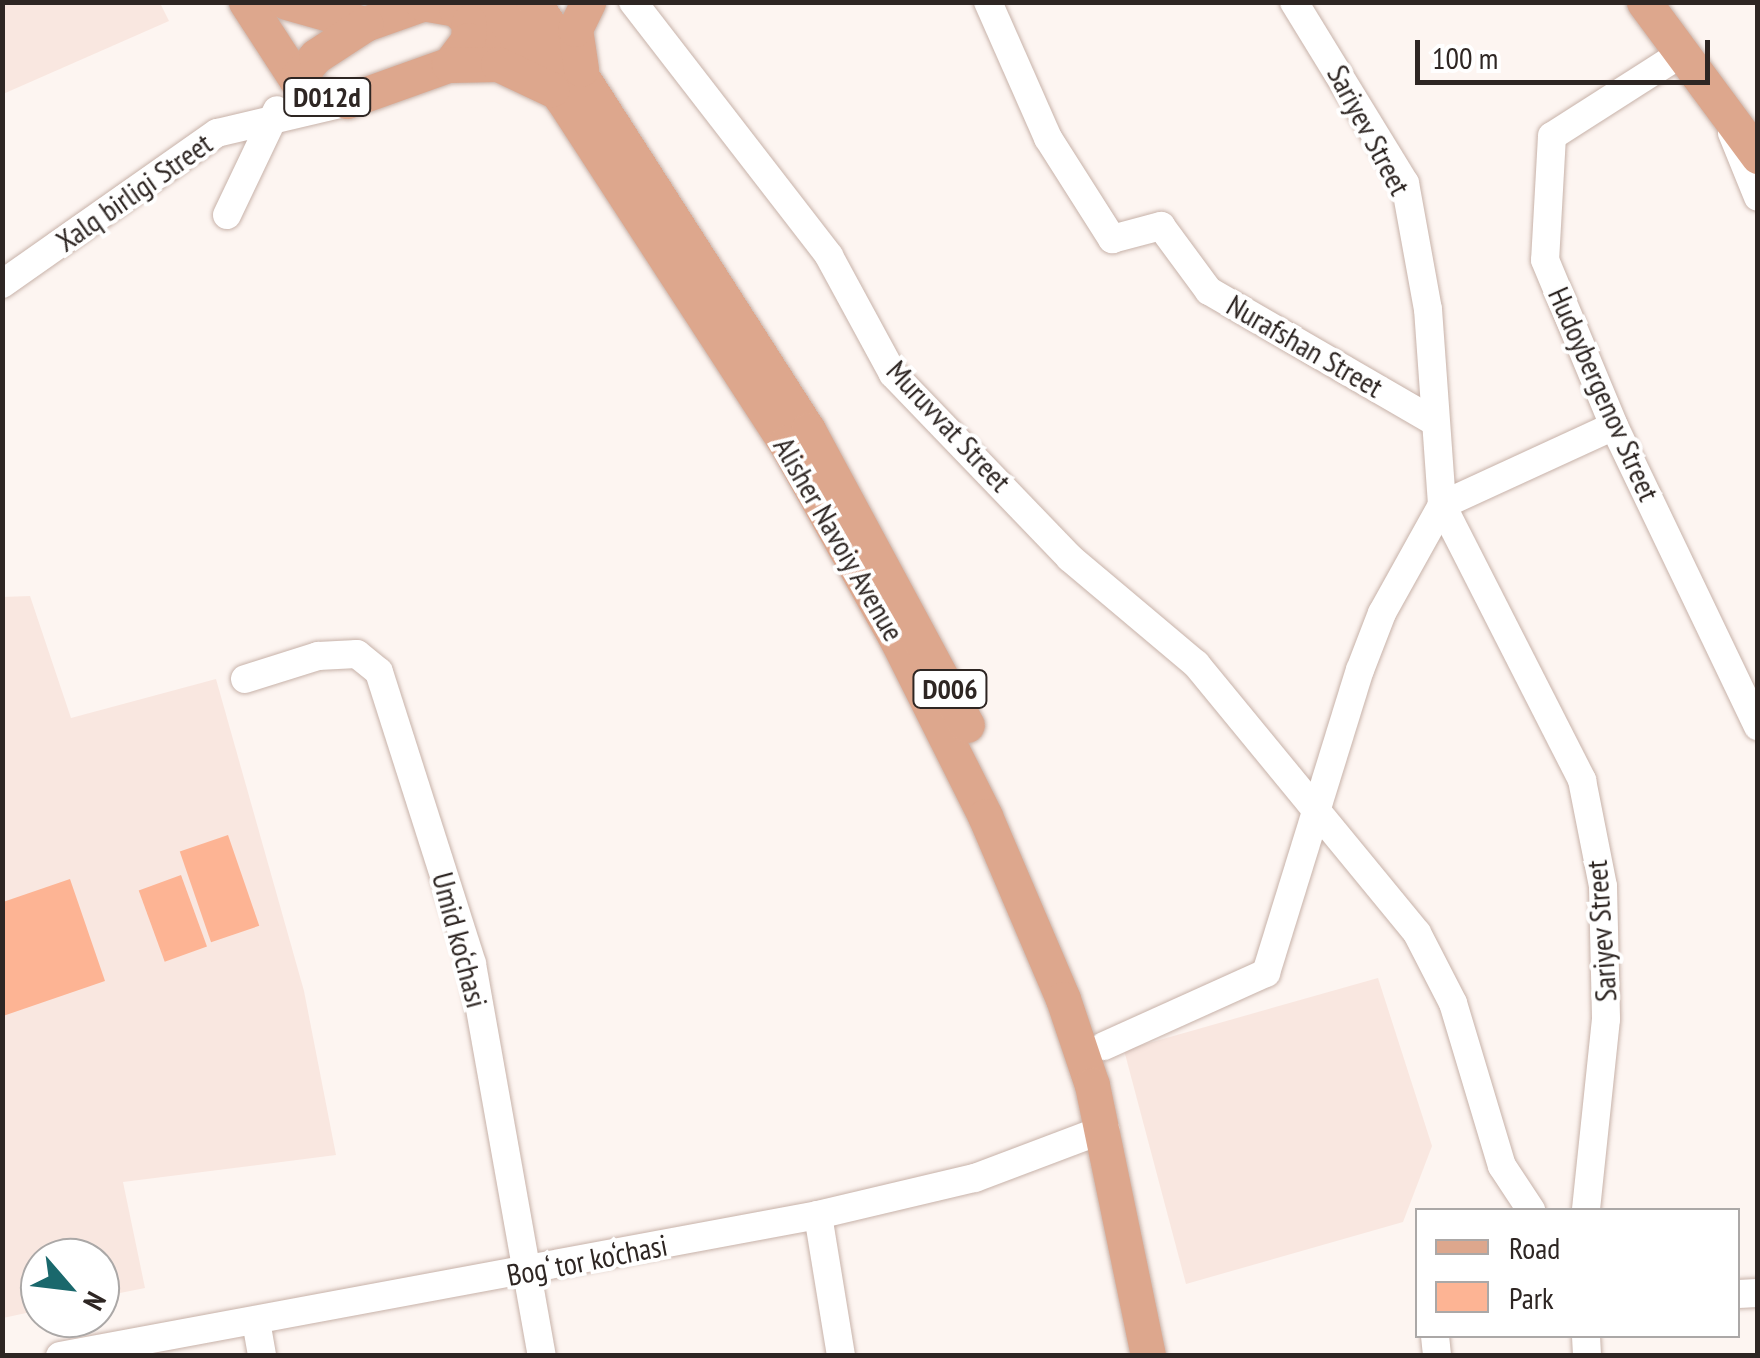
<!DOCTYPE html>
<meta charset="utf-8">
<style>
body{margin:0}
#map{position:relative;width:1760px;height:1358px;overflow:hidden;background:#fdf5f1;font-family:"PT Sans Narrow",sans-serif}
div>[style]{position:absolute}
.built>*{inset:0;background:#f9e7e0}
.green>*{inset:0;background:#fdb494;transform-origin:0 0}
.roads{filter:drop-shadow(0 0 2px #c7b2a9) drop-shadow(0 0 2px #c7b2a9)}
.minor>*{height:28px;margin:-14px;padding:0 14px;transform-origin:14px;border-radius:14px;background:#fff}
.major>*{height:35px;margin:-17.5px;padding:0 17.5px;transform-origin:17.5px;border-radius:17.5px;background:#dda78d}
span{translate:-50% -50%;white-space:nowrap;text-align:center;line-height:1.15;-webkit-text-stroke:8px #fff;paint-order:stroke}
.shield-label span{padding:2px 8px;background:#fff;border:2px solid;border-radius:8px;-webkit-text-stroke-width:0}
.shield-label{font-size:28px;color:#2e2623;font-weight:700}
.street-label{font-size:30px;color:#2e2623}
.frame{position:absolute;inset:0;border:5px solid #2e2623;pointer-events:none}
.legend{position:absolute;left:1415px;top:1208px;width:325px;height:130px;box-sizing:border-box;background:#fff;border:2px solid #aba8a7;margin:0;padding:12px 18px;list-style:none;font-size:30px;color:#2e2623}
.legend li{display:flex;align-items:center;gap:20px;height:50px}
.legend b{width:50px;border:2px solid #aba8a7}
.north{position:absolute;left:20px;top:1238px;width:100px;height:100px;box-sizing:border-box;background:#fff;border:2px solid #aba8a7;border-radius:50%;rotate:118deg;font-size:28px;font-weight:700;line-height:40px;text-align:center;color:#2e2623}
.north::after{content:'';display:block;margin:auto;width:35px;height:45px;background:#1a686c;clip-path:polygon(50% 0,100% 100%,50% 72%,0 100%)}
.scale{position:absolute;left:1415px;top:40px;width:295px;height:45px;box-sizing:border-box;border:5px solid #2e2623;border-top:0;padding-left:12px;font-size:30px;line-height:35px;white-space:nowrap;color:#2e2623;-webkit-text-stroke:8px #fff;paint-order:stroke}
</style>
<div id="map">
<div class="built">
<i style="clip-path:polygon(3px 2px,160px 3px,169px 21px,3px 94px)"></i>
<i style="clip-path:polygon(30px 596px,71px 718px,216px 679px,304px 991px,336px 1155px,123px 1182px,145px 1288px,100px 1297px,100px 1258px,40px 1258px,40px 1310px,3px 1318px,2px 597px)"></i>
<i style="clip-path:polygon(1378px 978px,1432px 1146px,1403px 1222px,1186px 1284px,1124px 1050px)"></i>
</div>
<div class="green">
<i style="left:228px;top:835px;width:96px;height:51px;rotate:71deg"></i>
<i style="left:181px;top:875px;width:76px;height:45px;rotate:70deg"></i>
<i style="clip-path:polygon(70px 879px,105px 981px,3px 1016px,3px 902px)"></i>
</div>
<div class="roads">
<div class="minor">
<i style="left:633px;top:2px;width:321px;rotate:52.3deg"></i>
<i style="left:829px;top:256px;width:134px;rotate:61.5deg"></i>
<i style="left:893px;top:374px;width:255px;rotate:46.1deg"></i>
<i style="left:1070px;top:558px;width:165px;rotate:40.1deg"></i>
<i style="left:1196px;top:664px;width:348px;rotate:50.6deg"></i>
<i style="left:1417px;top:933px;width:79px;rotate:62.8deg"></i>
<i style="left:1453px;top:1003px;width:170px;rotate:73.3deg"></i>
<i style="left:1502px;top:1166px;width:53px;rotate:56.6deg"></i>
<i style="left:988px;top:2px;width:149px;rotate:66.2deg"></i>
<i style="left:1048px;top:138px;width:120px;rotate:57.6deg"></i>
<i style="left:1112px;top:239px;width:51px;rotate:-14.9deg"></i>
<i style="left:1161px;top:226px;width:81px;rotate:53.6deg"></i>
<i style="left:1209px;top:291px;width:261px;rotate:30.1deg"></i>
<i style="left:1294px;top:2px;width:212px;rotate:58.5deg"></i>
<i style="left:1405px;top:183px;width:128px;rotate:79.7deg"></i>
<i style="left:1428px;top:309px;width:196px;rotate:85.9deg"></i>
<i style="left:1442px;top:505px;width:309px;rotate:63deg"></i>
<i style="left:1582px;top:780px;width:108px;rotate:78.8deg"></i>
<i style="left:1603px;top:886px;width:133px;rotate:88.7deg"></i>
<i style="left:1606px;top:1019px;width:192px;rotate:96deg"></i>
<i style="left:1682px;top:53px;width:154px;rotate:147.4deg"></i>
<i style="left:1552px;top:136px;width:124px;rotate:93.2deg"></i>
<i style="left:1545px;top:260px;width:180px;rotate:67.4deg"></i>
<i style="left:1614px;top:426px;width:333px;rotate:64.4deg"></i>
<i style="left:1732px;top:133px;width:69px;rotate:67.9deg"></i>
<i style="left:227px;top:215px;width:116px;rotate:-64.5deg"></i>
<i style="left:2px;top:284px;width:263px;rotate:-35.1deg"></i>
<i style="left:217px;top:133px;width:130px;rotate:-13.3deg"></i>
<i style="left:245px;top:679px;width:77px;rotate:-17.5deg"></i>
<i style="left:318px;top:656px;width:39px;rotate:-3deg"></i>
<i style="left:357px;top:654px;width:28px;rotate:39deg"></i>
<i style="left:379px;top:672px;width:306px;rotate:72.3deg"></i>
<i style="left:472px;top:964px;width:398px;rotate:79.9deg"></i>
<i style="left:1104px;top:1046px;width:178px;rotate:-24.3deg"></i>
<i style="left:1266px;top:973px;width:317px;rotate:-72.8deg"></i>
<i style="left:1360px;top:670px;width:61px;rotate:-68.9deg"></i>
<i style="left:1382px;top:613px;width:124px;rotate:-60.9deg"></i>
<i style="left:1442px;top:505px;width:189px;rotate:-24.7deg"></i>
<i style="left:818px;top:1215px;width:143px;rotate:80.7deg"></i>
<i style="left:1738px;top:1294px;width:20px;rotate:-3deg"></i>
<i style="left:256px;top:1321px;width:36px;rotate:80deg"></i>
<i style="left:1435px;top:1336px;width:20px;rotate:84deg"></i>
<i style="left:1586px;top:1336px;width:20px;rotate:87deg"></i>
<i style="left:60px;top:1356px;width:771px;rotate:-10.54deg"></i>
<i style="left:818px;top:1215px;width:161px;rotate:-13.3deg"></i>
<i style="left:975px;top:1178px;width:139px;rotate:-20.7deg"></i>
</div>
<div class="major">
<i style="left:246px;top:2px;width:92px;rotate:57deg"></i>
<i style="left:296px;top:79px;width:24px;rotate:35deg"></i>
<i style="left:316px;top:93px;width:32px;rotate:14deg"></i>
<i style="left:347px;top:101px;width:107px;rotate:-19.6deg"></i>
<i style="left:448px;top:65px;width:93px;rotate:-34deg"></i>
<i style="left:286px;top:2px;width:82px;rotate:15.6deg"></i>
<i style="left:365px;top:24px;width:66px;rotate:-19.5deg"></i>
<i style="left:492px;top:2px;width:121px;rotate:54.1deg"></i>
<i style="left:563px;top:100px;width:409px;rotate:57deg"></i>
<i style="left:786px;top:443px;width:224px;rotate:60.6deg"></i>
<i style="left:896px;top:638px;width:199px;rotate:63.4deg"></i>
<i style="left:985px;top:816px;width:199px;rotate:66.9deg"></i>
<i style="left:1063px;top:999px;width:91px;rotate:71.4deg"></i>
<i style="left:1092px;top:1085px;width:277px;rotate:78.3deg"></i>
<i style="left:534px;top:2px;width:508px;rotate:57.37deg"></i>
<i style="left:808px;top:430px;width:335px;rotate:61.7deg"></i>
<i style="left:1644px;top:2px;width:192px;rotate:53.5deg"></i>
<i style="left:422px;top:3px;width:35px;rotate:10deg"></i>
<i style="left:456px;top:9px;width:18px;rotate:45deg"></i>
<i style="left:469px;top:22px;width:18px;rotate:93deg"></i>
<i style="left:468px;top:40px;width:26px;rotate:127deg"></i>
<i style="left:449px;top:65px;width:49px;rotate:-1.2deg"></i>
<i style="left:498px;top:64px;width:59px;rotate:25.3deg"></i>
<i style="left:581px;top:69px;width:40px;rotate:-98.5deg"></i>
<i style="left:575px;top:29px;width:30px;rotate:-64deg"></i>
<i style="left:296px;top:79px;width:30px;rotate:-49deg"></i>
<i style="left:316px;top:56px;width:59px;rotate:-33.1deg"></i>
</div>
</div>
<div class="shield-label">
<span style="left:327px;top:97px">D012d</span>
<span style="left:950px;top:689px">D006</span>
</div>
<div class="street-label">
<span style="left:1369px;top:130px;rotate:62deg">Sariyev Street</span>
<span style="left:134px;top:192px;rotate:-35deg">Xalq birligi Street</span>
<span style="left:1305px;top:346px;rotate:30deg">Nurafshan Street</span>
<span style="left:1604px;top:394px;rotate:66deg">Hudoybergenov Street</span>
<span style="left:949px;top:426px;rotate:47deg">Muruvvat Street</span>
<span style="left:839px;top:539px;rotate:60deg">Alisher Navoiy Avenue</span>
<span style="left:1601px;top:931px;rotate:-94deg">Sariyev Street</span>
<span style="left:460px;top:940px;rotate:75deg">Umid ko‘chasi</span>
<span style="left:587px;top:1260px;rotate:-11deg">Bog‘ tor ko‘chasi</span>
</div>
<div class="frame"></div>
<ul class="legend">
<li><b style="height:12px;background:#dda78d"></b>Road</li>
<li><b style="height:28px;background:#fdb494"></b>Park</li>
</ul>
<div class="north">N</div>
<div class="scale">100 m</div>
</div>
